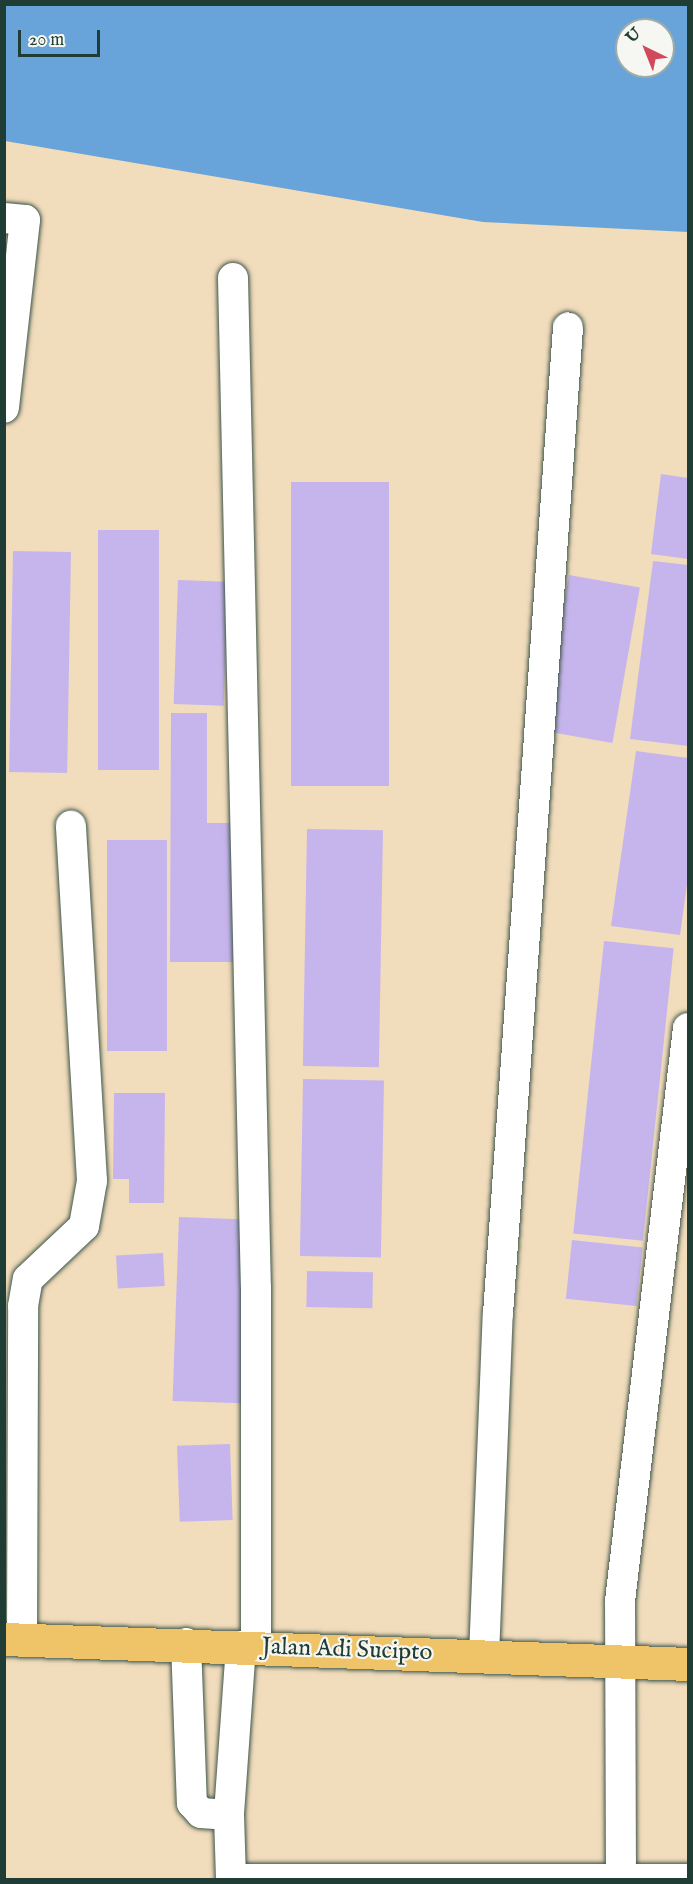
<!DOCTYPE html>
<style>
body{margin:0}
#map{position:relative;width:693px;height:1884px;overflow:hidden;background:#f1dcbc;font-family:"IM FELL English",serif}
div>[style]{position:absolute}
.water>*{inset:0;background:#68a4d9}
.building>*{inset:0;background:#c6b5ed;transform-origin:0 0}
.roads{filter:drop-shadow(0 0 2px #3e5548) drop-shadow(0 0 2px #3e5548)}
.minor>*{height:30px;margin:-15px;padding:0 15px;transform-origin:15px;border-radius:15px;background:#fff}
.major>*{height:33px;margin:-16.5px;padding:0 16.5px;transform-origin:16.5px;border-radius:16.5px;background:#efc469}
span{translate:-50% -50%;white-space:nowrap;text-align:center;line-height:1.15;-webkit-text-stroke:4.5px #f6f6f2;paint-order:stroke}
.street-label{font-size:24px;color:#1f3d34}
.frame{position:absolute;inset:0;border:6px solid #1f3d34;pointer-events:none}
.north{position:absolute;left:615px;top:18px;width:60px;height:60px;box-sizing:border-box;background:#f6f6f2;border:2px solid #a0aca6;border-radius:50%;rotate:317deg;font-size:16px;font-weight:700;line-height:24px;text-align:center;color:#1f3d34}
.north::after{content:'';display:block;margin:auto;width:21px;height:27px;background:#d1495b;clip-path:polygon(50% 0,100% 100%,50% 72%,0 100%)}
.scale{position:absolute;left:18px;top:30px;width:82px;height:27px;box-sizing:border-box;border:3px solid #1f3d34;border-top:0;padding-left:8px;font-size:18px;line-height:21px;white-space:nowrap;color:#1f3d34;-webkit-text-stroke:4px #f6f6f2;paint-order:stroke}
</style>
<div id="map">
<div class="water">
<i style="clip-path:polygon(evenodd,4px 5px,688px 5px,688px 232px,483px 222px,5px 141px,4px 5px,627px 30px,663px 30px,663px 66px,627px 66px,627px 30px)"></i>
</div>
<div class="building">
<i style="clip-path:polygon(661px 474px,688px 478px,688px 559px,651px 554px)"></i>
<i style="left:389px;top:482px;width:304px;height:98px;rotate:90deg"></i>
<i style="left:159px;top:530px;width:240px;height:61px;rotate:90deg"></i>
<i style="left:13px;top:551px;width:58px;height:221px;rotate:1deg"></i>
<i style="clip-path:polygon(653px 561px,688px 565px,688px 746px,630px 739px)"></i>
<i style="left:569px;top:575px;width:72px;height:158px;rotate:10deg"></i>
<i style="left:178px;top:580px;width:50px;height:124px;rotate:2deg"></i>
<i style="clip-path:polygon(171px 713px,207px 713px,207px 823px,236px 823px,235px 962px,170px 962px)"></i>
<i style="clip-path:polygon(636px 751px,688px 758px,688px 877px,680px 935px,611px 926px)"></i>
<i style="left:307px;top:829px;width:76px;height:237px;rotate:1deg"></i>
<i style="left:107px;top:840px;width:60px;height:211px"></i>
<i style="left:604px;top:941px;width:70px;height:294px;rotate:6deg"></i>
<i style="left:303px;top:1079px;width:81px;height:177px;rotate:1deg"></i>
<i style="clip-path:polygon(114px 1093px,165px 1093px,164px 1203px,129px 1203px,129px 1179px,113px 1179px)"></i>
<i style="left:179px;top:1217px;width:69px;height:184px;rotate:2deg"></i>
<i style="left:572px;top:1240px;width:71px;height:59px;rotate:6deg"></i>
<i style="left:163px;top:1253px;width:33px;height:47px;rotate:87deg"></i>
<i style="left:307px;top:1271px;width:66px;height:36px;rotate:1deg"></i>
<i style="left:230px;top:1444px;width:76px;height:53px;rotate:88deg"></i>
</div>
<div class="roads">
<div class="minor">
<i style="left:4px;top:218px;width:21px;rotate:5deg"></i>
<i style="left:25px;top:220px;width:189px;rotate:96.4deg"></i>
<i style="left:233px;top:278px;width:1010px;rotate:88.7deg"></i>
<i style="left:256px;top:1288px;width:358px;rotate:90deg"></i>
<i style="left:22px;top:1640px;width:334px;rotate:-89.8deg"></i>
<i style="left:23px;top:1306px;width:27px;rotate:-80deg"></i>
<i style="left:28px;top:1279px;width:77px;rotate:-43.4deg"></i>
<i style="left:84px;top:1226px;width:46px;rotate:-79.9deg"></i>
<i style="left:92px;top:1181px;width:356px;rotate:-93.4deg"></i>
<i style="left:186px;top:1643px;width:160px;rotate:87.9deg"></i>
<i style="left:192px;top:1803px;width:13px;rotate:48deg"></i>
<i style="left:201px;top:1813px;width:28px;rotate:4deg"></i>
<i style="left:241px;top:1646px;width:169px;rotate:94.1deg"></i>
<i style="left:229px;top:1815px;width:64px;rotate:88.2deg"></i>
<i style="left:231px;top:1879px;width:457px"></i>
<i style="left:484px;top:1656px;width:342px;rotate:-87.7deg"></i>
<i style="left:498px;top:1314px;width:989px;rotate:-85.94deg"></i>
<i style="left:621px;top:1878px;width:277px;rotate:-90.2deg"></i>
<i style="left:620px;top:1601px;width:577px;rotate:-83.23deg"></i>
</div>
<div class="major">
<i style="left:4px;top:1639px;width:684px;rotate:2.09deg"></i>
</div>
</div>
<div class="street-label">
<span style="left:347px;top:1650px;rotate:2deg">Jalan Adi Sucipto</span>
</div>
<div class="frame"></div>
<div class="north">U</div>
<div class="scale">20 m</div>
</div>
